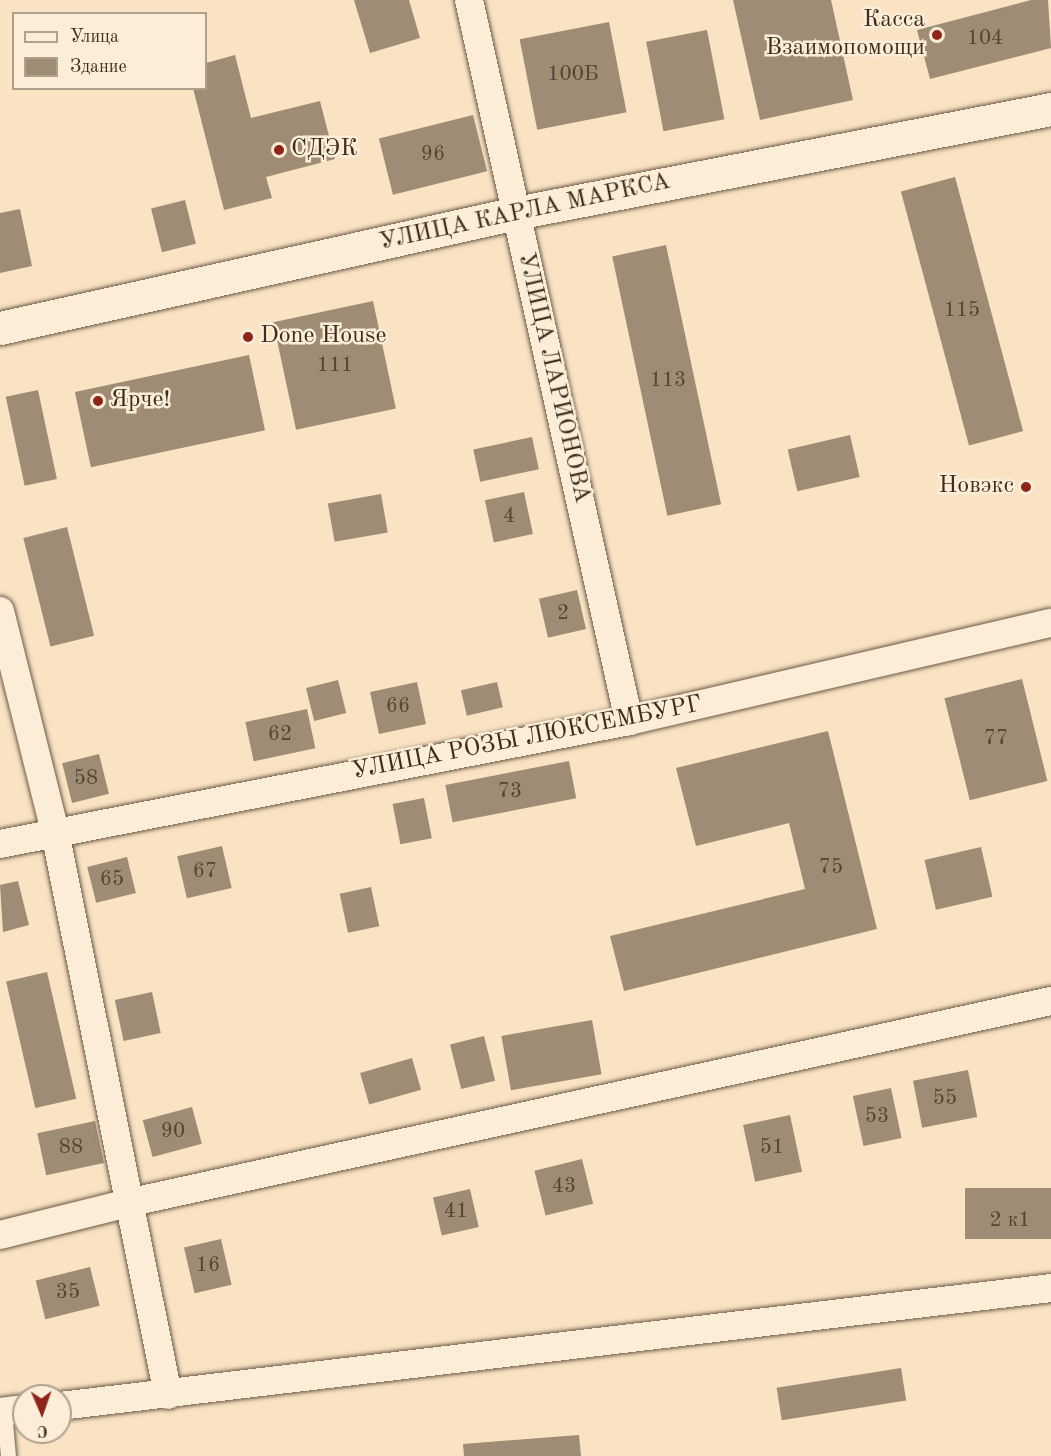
<!DOCTYPE html>
<meta charset="utf-8">
<style>
body{margin:0}
#map{position:relative;width:1051px;height:1456px;overflow:hidden;background:#f9e3c3;font-family:"Old Standard TT",serif}
div>[style]{position:absolute}
.building>*{inset:0;background:#9f8c74;transform-origin:0 0}
.roads{filter:drop-shadow(0 0 2px #6d5a47) drop-shadow(0 0 2px #6d5a47)}
.lane>*{height:15px;margin:-7.5px;padding:0 7.5px;transform-origin:7.5px;border-radius:7.5px;background:#fbedd8}
.street>*{height:28px;margin:-14px;padding:0 14px;transform-origin:14px;border-radius:14px;background:#fbedd8}
.secondary>*{height:33px;margin:-16.5px;padding:0 16.5px;transform-origin:16.5px;border-radius:16.5px;background:#fbedd8}
.dots>*{width:16px;height:16px;translate:-50% -50%;box-sizing:border-box;border:3px solid #fbedd8;border-radius:50%}
span{translate:-50% -50%;white-space:nowrap;text-align:center;line-height:1.15;-webkit-text-stroke:5px #fbedd8;paint-order:stroke}
.number-label{font-size:21px;color:#564534}
.number-label span{-webkit-text-stroke-width:0}
.poi-label{font-size:24px;color:#3e2d1e}
.right{translate:-100% -50%;text-align:right}
.left{translate:0 -50%;text-align:left}
.street-label{font-size:24px;color:#3e2d1e}
.legend{position:absolute;left:12px;top:12px;width:195px;height:78px;box-sizing:border-box;background:#fbedd8;border:2px solid #afa08e;margin:0;padding:8px 10px;list-style:none;font-size:18px;color:#3e2d1e}
.legend li{display:flex;align-items:center;gap:12px;height:30px}
.legend b{width:30px;border:2px solid #afa08e}
.north{position:absolute;left:12px;top:1384px;width:60px;height:60px;box-sizing:border-box;background:#fbedd8;border:2px solid #afa08e;border-radius:50%;rotate:178deg;font-size:16px;font-weight:700;line-height:24px;text-align:center;color:#3e2d1e}
.north::after{content:'';display:block;margin:auto;width:21px;height:27px;background:#8f2418;clip-path:polygon(50% 0,100% 100%,50% 72%,0 100%)}
</style>
<div id="map">
<div class="building">
<i style="clip-path:polygon(354px 0,409px 0,420px 38px,370px 53px)"></i>
<i style="clip-path:polygon(733px 0,831px 0,853px 100px,760px 120px)"></i>
<i style="clip-path:polygon(1031px 0,1048px 0,1051px 48px,930px 79px,917px 30px)"></i>
<i style="left:609px;top:22px;width:92px;height:91px;rotate:79deg"></i>
<i style="left:707px;top:30px;width:91px;height:62px;rotate:79deg"></i>
<i style="clip-path:polygon(235px 55px,251px 118px,320px 101px,335px 159px,266px 177px,272px 198px,224px 210px,193px 88px,206px 88px,206px 63px)"></i>
<i style="left:473px;top:115px;width:58px;height:97px;rotate:76deg"></i>
<i style="left:955px;top:177px;width:263px;height:56px;rotate:75deg"></i>
<i style="left:185px;top:200px;width:45px;height:35px;rotate:76deg"></i>
<i style="clip-path:polygon(20px 209px,32px 266px,0 273px,0 213px)"></i>
<i style="left:666px;top:245px;width:265px;height:55px;rotate:78deg"></i>
<i style="left:373px;top:301px;width:110px;height:102px;rotate:78deg"></i>
<i style="left:249px;top:355px;width:77px;height:178px;rotate:78deg"></i>
<i style="left:38px;top:390px;width:91px;height:33px;rotate:78deg"></i>
<i style="left:850px;top:435px;width:43px;height:64px;rotate:77deg"></i>
<i style="left:532px;top:437px;width:33px;height:60px;rotate:78deg"></i>
<i style="left:524px;top:492px;width:43px;height:40px;rotate:78deg"></i>
<i style="left:381px;top:494px;width:39px;height:54px;rotate:80deg"></i>
<i style="left:67px;top:527px;width:112px;height:45px;rotate:76deg"></i>
<i style="left:577px;top:590px;width:40px;height:39px;rotate:77deg"></i>
<i style="left:1022px;top:679px;width:105px;height:80px;rotate:76deg"></i>
<i style="left:338px;top:680px;width:34px;height:33px;rotate:76deg"></i>
<i style="left:417px;top:682px;width:43px;height:48px;rotate:78deg"></i>
<i style="left:497px;top:682px;width:26px;height:37px;rotate:77deg"></i>
<i style="left:307px;top:709px;width:40px;height:63px;rotate:78deg"></i>
<i style="clip-path:polygon(828px 731px,877px 929px,624px 991px,610px 936px,805px 889px,789px 823px,696px 846px,676px 768px)"></i>
<i style="left:99px;top:754px;width:41px;height:38px;rotate:76deg"></i>
<i style="left:569px;top:761px;width:38px;height:126px;rotate:79deg"></i>
<i style="left:424px;top:798px;width:41px;height:32px;rotate:79deg"></i>
<i style="left:222px;top:846px;width:43px;height:46px;rotate:77deg"></i>
<i style="left:981px;top:847px;width:51px;height:58px;rotate:77deg"></i>
<i style="left:127px;top:857px;width:37px;height:41px;rotate:76deg"></i>
<i style="clip-path:polygon(18px 881px,29px 925px,3px 932px,0 885px)"></i>
<i style="left:371px;top:887px;width:40px;height:32px;rotate:78deg"></i>
<i style="left:47px;top:972px;width:130px;height:42px;rotate:77deg"></i>
<i style="left:152px;top:992px;width:42px;height:38px;rotate:78deg"></i>
<i style="left:592px;top:1020px;width:55px;height:92px;rotate:80deg"></i>
<i style="left:484px;top:1036px;width:46px;height:35px;rotate:76deg"></i>
<i style="left:412px;top:1058px;width:33px;height:54px;rotate:74deg"></i>
<i style="left:968px;top:1070px;width:48px;height:56px;rotate:79deg"></i>
<i style="left:891px;top:1088px;width:51px;height:39px;rotate:78deg"></i>
<i style="left:192px;top:1107px;width:38px;height:51px;rotate:75deg"></i>
<i style="left:790px;top:1115px;width:58px;height:48px;rotate:78deg"></i>
<i style="left:95px;top:1121px;width:43px;height:59px;rotate:78deg"></i>
<i style="left:582px;top:1159px;width:46px;height:49px;rotate:76deg"></i>
<i style="left:1051px;top:1188px;width:51px;height:86px;rotate:90deg"></i>
<i style="left:470px;top:1189px;width:39px;height:38px;rotate:77deg"></i>
<i style="left:221px;top:1239px;width:47px;height:38px;rotate:77deg"></i>
<i style="left:90px;top:1267px;width:40px;height:56px;rotate:76deg"></i>
<i style="left:901px;top:1368px;width:33px;height:126px;rotate:81deg"></i>
<i style="clip-path:polygon(579px 1435px,581px 1456px,464px 1456px,463px 1444px)"></i>
</div>
<div class="roads">
<div class="lane">
<i style="left:4px;top:1411px;width:45px;rotate:84.9deg"></i>
</div>
<div class="street">
<i style="left:469px;top:0;width:739px;rotate:77.49deg"></i>
<i style="left:0;top:611px;width:228px;rotate:76deg"></i>
<i style="left:55px;top:832px;width:574px;rotate:78.65deg"></i>
<i style="left:0;top:844px;width:641px;rotate:-11.06deg"></i>
<i style="left:629px;top:721px;width:433px;rotate:-13.1deg"></i>
<i style="left:0;top:1235px;width:136px;rotate:-14deg"></i>
<i style="left:132px;top:1202px;width:941px;rotate:-12.34deg"></i>
<i style="left:60px;top:1406px;width:998px;rotate:-6.79deg"></i>
<i style="left:0;top:1412px;width:24px;rotate:-7deg"></i>
</div>
<div class="secondary">
<i style="left:0;top:328px;width:529px;rotate:-12.56deg"></i>
<i style="left:516px;top:213px;width:545px;rotate:-11deg"></i>
</div>
</div>
<div class="dots">
<i style="left:937px;top:35px;background:#8f2418"></i>
<i style="left:279px;top:150px;background:#8f2418"></i>
<i style="left:248px;top:337px;background:#8f2418"></i>
<i style="left:98px;top:401px;background:#8f2418"></i>
<i style="left:1026px;top:487px;background:#8f2418"></i>
</div>
<div class="number-label">
<span style="left:985px;top:39px">104</span>
<span style="left:573px;top:75px">100Б</span>
<span style="left:433px;top:155px">96</span>
<span style="left:962px;top:311px">115</span>
<span style="left:335px;top:366px">111</span>
<span style="left:668px;top:381px">113</span>
<span style="left:509px;top:517px">4</span>
<span style="left:563px;top:614px">2</span>
<span style="left:398px;top:707px">66</span>
<span style="left:280px;top:735px">62</span>
<span style="left:996px;top:739px">77</span>
<span style="left:86px;top:779px">58</span>
<span style="left:510px;top:792px">73</span>
<span style="left:831px;top:868px">75</span>
<span style="left:205px;top:872px">67</span>
<span style="left:112px;top:880px">65</span>
<span style="left:945px;top:1099px">55</span>
<span style="left:877px;top:1117px">53</span>
<span style="left:173px;top:1132px">90</span>
<span style="left:71px;top:1148px">88</span>
<span style="left:772px;top:1148px">51</span>
<span style="left:564px;top:1187px">43</span>
<span style="left:456px;top:1212px">41</span>
<span style="left:1010px;top:1221px">2 к1</span>
<span style="left:208px;top:1266px">16</span>
<span style="left:68px;top:1293px">35</span>
</div>
<div class="poi-label">
<span class="right" style="left:925px;top:35px">Касса<br>Взаимопомощи</span>
<span class="left" style="left:291px;top:150px">СДЭК</span>
<span class="left" style="left:260px;top:337px">Done House</span>
<span class="left" style="left:110px;top:401px">Ярче!</span>
<span class="right" style="left:1014px;top:487px">Новэкс</span>
</div>
<div class="street-label">
<span style="left:525px;top:213px;rotate:-12deg">УЛИЦА КАРЛА МАРКСА</span>
<span style="left:553px;top:378px;rotate:77deg">УЛИЦА ЛАРИОНОВА</span>
<span style="left:527px;top:739px;rotate:-11deg">УЛИЦА РОЗЫ ЛЮКСЕМБУРГ</span>
</div>
<ul class="legend">
<li><b style="height:8px;background:#fbedd8"></b>Улица</li>
<li><b style="height:16px;background:#9f8c74"></b>Здание</li>
</ul>
<div class="north">С</div>
</div>
